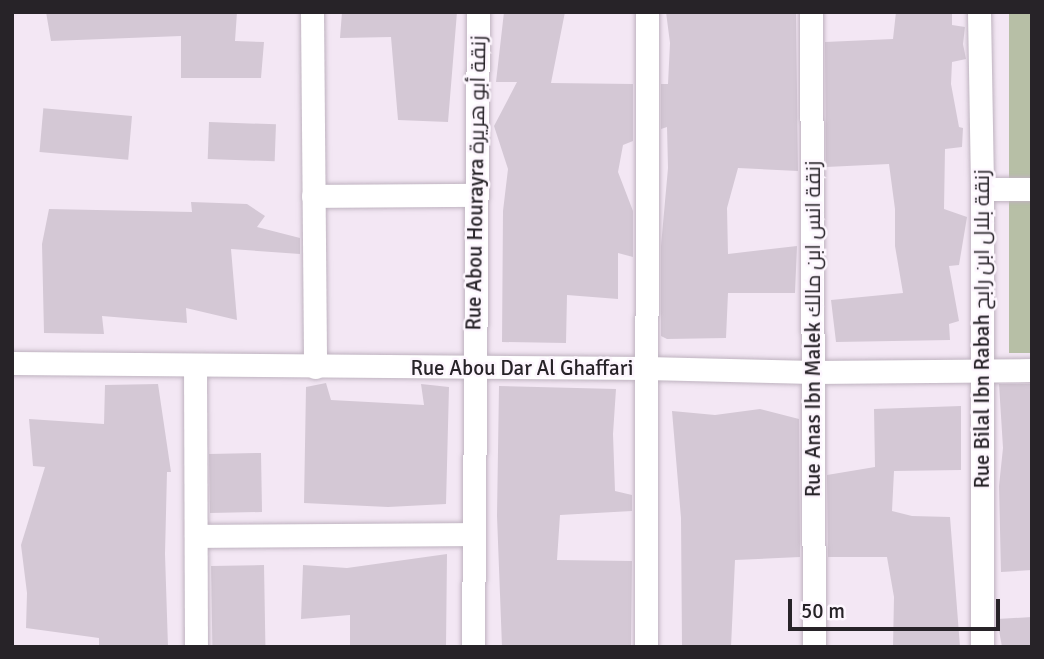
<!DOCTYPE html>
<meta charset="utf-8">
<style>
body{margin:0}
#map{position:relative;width:1044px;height:659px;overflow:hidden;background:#f3e7f4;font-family:Signika,Cairo,sans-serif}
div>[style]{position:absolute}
.green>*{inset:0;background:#b7bfa6;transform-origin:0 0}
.building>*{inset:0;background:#d4c8d5;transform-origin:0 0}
.roads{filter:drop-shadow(0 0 2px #beb2bf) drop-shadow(0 0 2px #beb2bf)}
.minor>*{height:23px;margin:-11.5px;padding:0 11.5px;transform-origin:11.5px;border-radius:11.5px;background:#fff}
span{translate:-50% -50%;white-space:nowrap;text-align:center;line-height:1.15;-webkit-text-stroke:5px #fdf6fe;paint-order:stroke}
.street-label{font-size:21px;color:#272328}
.frame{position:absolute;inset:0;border:14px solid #272328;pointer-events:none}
.scale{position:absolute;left:788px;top:599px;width:212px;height:32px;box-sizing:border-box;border:4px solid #272328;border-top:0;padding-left:9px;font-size:21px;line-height:24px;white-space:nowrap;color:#272328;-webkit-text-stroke:5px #fdf6fe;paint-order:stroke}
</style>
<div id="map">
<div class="green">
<i style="left:1009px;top:12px;width:23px;height:341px"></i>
</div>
<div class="building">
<i style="clip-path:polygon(46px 12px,237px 12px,235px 41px,264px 42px,261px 78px,181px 78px,181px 36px,51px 41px)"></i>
<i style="clip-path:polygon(342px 12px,457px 12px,448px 122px,398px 120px,391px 37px,340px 38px)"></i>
<i style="clip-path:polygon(504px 12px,565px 12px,551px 83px,633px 84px,633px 141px,623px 145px,618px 172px,633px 211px,633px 257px,618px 253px,618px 299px,567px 295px,566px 343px,502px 342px,503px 211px,508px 169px,494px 126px,517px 82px,496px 82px)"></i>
<i style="clip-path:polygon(666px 12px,796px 12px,798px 171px,738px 168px,727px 208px,728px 254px,797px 246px,795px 293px,728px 293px,726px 338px,667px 339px,661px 336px,661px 246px,668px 168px,667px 127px,661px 129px,661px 84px,668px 84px,670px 43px)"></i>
<i style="clip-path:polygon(896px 12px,952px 12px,952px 25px,965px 27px,963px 44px,966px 59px,952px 62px,951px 84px,959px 127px,963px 128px,962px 147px,945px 149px,944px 209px,967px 217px,959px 265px,949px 266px,959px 321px,949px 324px,950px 340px,836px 342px,831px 300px,903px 293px,895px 246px,895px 209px,889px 164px,826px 167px,825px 42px,893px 39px)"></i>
<i style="left:132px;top:116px;width:44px;height:89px;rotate:95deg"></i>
<i style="left:209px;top:122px;width:67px;height:37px;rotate:2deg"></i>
<i style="clip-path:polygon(191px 202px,247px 204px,265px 216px,257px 227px,300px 238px,300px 254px,231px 249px,237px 320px,186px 308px,187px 323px,102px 316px,104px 334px,44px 333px,42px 244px,49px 209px,192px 212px)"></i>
<i style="clip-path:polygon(326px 383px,331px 400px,424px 405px,421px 384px,449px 387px,446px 504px,388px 507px,304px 503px,306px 387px)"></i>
<i style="clip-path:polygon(158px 384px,171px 472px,167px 472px,165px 554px,168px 647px,99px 647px,99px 638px,26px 628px,27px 593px,21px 545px,45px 467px,33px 466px,29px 419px,104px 424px,105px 385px)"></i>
<i style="clip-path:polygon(999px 384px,1032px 384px,1032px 570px,1001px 572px,999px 486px,1003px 448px)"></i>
<i style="clip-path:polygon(499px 386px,616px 389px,613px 434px,615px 491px,632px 495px,632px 511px,560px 515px,557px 560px,632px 561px,631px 647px,502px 647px,497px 516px)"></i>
<i style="clip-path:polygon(961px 406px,961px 470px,894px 471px,892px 511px,912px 516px,950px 517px,960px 647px,893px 647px,894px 597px,887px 557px,828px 557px,827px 475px,875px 467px,874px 409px)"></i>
<i style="clip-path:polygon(760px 409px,799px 419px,800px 557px,735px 560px,731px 647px,682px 647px,681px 518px,672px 411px,715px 415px)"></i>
<i style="left:261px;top:453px;width:59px;height:52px;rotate:89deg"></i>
<i style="clip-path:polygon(447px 554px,446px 647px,350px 647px,350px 615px,301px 619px,303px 565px,347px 568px)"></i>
<i style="left:264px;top:565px;width:82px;height:53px;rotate:89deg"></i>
<i style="clip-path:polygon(1032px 617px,1032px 647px,1002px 647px,997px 619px)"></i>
</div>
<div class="roads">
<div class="minor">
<i style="left:312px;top:12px;width:355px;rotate:89.5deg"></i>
<i style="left:811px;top:12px;width:635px;rotate:89.73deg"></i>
<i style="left:979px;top:12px;width:177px;rotate:89deg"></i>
<i style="left:982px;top:189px;width:458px;rotate:90deg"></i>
<i style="left:982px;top:189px;width:50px"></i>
<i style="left:313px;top:196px;width:163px;rotate:-0.4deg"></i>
<i style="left:12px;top:363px;width:634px;rotate:0.45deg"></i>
<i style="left:646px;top:368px;width:167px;rotate:1.4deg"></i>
<i style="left:813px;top:372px;width:219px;rotate:-0.5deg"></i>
<i style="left:195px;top:366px;width:281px;rotate:89.8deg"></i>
<i style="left:196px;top:536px;width:276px;rotate:-0.4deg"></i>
<i style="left:473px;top:647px;width:635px;rotate:-89.55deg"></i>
<i style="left:646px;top:647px;width:635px;rotate:-89.91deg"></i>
</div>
</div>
<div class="street-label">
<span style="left:476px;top:183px;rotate:-89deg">Rue Abou Hourayra زنقة أبو هريرة</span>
<span style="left:813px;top:329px;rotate:-90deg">Rue Anas Ibn Malek زنقة انس ابن مالك</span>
<span style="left:982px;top:329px;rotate:-90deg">Rue Bilal Ibn Rabah زنقة بلال ابن رابح</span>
<span style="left:522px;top:368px">Rue Abou Dar Al Ghaffari</span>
</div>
<div class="frame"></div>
<div class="scale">50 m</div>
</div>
